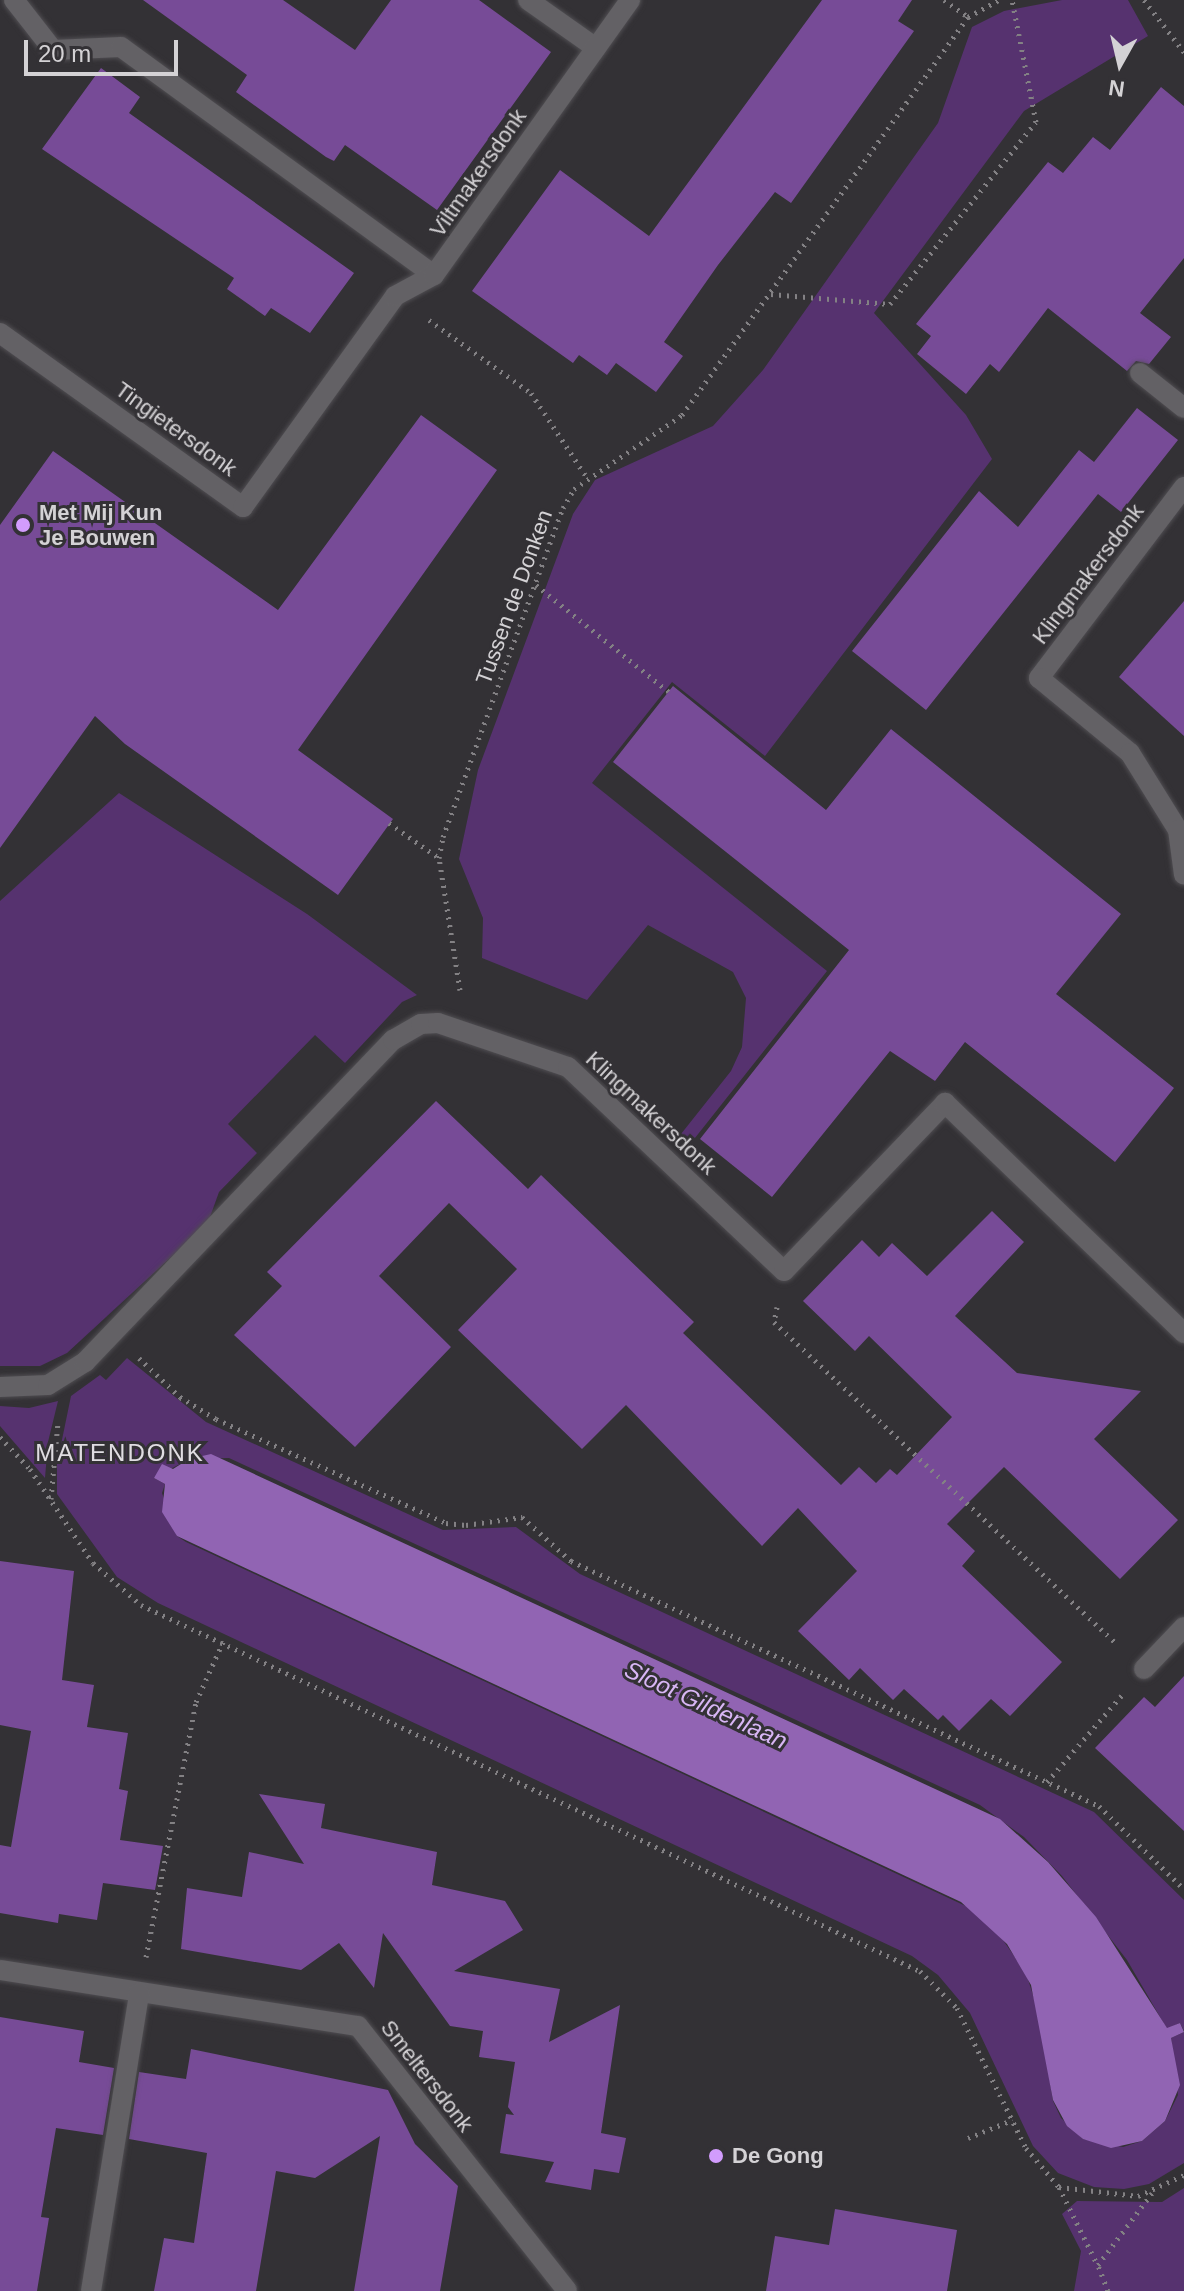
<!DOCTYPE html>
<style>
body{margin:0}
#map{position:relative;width:1184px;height:2291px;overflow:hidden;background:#333135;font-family:Arial,sans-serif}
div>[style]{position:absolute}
.green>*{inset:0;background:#56326f}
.water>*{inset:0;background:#9164b3}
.building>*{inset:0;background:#774b97}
.path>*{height:5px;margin-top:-2.5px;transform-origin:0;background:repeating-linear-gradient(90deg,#838184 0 2px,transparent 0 8px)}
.roads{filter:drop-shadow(0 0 2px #4f4d51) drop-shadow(0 0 2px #4f4d51)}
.minor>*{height:20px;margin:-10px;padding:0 10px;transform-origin:10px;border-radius:10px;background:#636165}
.dots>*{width:22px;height:22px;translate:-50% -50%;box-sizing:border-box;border:4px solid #333135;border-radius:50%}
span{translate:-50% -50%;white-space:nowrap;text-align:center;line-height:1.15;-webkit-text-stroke:6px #333135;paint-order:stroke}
.street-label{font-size:22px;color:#d4d2d5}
.poi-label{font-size:22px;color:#d4d2d5;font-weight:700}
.left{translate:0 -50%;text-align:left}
.neighbourhood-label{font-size:24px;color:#e0dde2;letter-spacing:2px}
.water-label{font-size:24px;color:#d8b6f5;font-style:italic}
.north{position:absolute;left:1080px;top:24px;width:80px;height:80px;-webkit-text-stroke:6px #333135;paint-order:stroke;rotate:188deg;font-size:22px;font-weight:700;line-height:32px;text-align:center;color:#d4d2d5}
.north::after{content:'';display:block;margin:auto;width:28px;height:36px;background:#d4d2d5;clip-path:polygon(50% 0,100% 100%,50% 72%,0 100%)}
.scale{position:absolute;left:24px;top:40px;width:154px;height:36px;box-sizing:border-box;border:4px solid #d4d2d5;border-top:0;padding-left:10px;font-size:24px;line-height:28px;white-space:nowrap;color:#d4d2d5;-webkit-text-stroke:6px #333135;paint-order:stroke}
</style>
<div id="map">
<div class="green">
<i style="clip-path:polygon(1062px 0,1128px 0,1148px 36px,1024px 111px,874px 313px,966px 415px,992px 459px,765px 756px,672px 682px,592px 783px,827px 971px,691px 1143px,681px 1134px,731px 1071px,742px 1047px,746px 998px,733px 972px,648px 925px,587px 1000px,482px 958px,483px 918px,459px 859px,478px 770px,573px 514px,595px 480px,713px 426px,763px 370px,938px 123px,972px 27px,1004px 11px)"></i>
<i style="clip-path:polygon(119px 793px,307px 914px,417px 995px,402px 1002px,345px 1063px,315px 1035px,228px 1124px,257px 1153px,219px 1192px,210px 1217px,182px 1247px,67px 1353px,40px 1366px,0 1366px,0 901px)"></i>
<i style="clip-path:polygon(127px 1358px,206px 1422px,443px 1530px,516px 1527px,580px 1574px,1094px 1812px,1184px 1900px,1184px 2031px,1180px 2023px,1167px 2029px,1127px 1960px,1062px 1876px,1024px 1837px,980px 1805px,229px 1458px,189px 1459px,154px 1478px,165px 1484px,162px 1493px,177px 1536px,186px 1542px,970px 1908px,998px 1933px,1026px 1973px,1039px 2014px,1053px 2101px,1061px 2118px,1083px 2139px,1123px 2147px,1142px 2141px,1165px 2121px,1178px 2095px,1171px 2038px,1184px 2032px,1184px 2163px,1149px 2184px,1124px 2189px,1094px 2187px,1058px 2173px,1033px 2146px,970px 2013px,938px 1975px,912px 1956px,158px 1603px,117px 1577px,57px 1494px,57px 1464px,71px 1396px,100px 1375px,106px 1380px)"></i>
<i style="clip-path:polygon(58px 1401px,48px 1442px,45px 1478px,0 1426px,0 1406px,29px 1408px)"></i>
<i style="clip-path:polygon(1184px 2188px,1184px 2291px,1074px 2291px,1081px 2251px,1062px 2214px,1077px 2201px,1162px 2202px)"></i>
</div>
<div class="water">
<i style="clip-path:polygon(211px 1454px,1000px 1819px,1048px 1862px,1096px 1917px,1167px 2028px,1180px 2023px,1184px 2032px,1171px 2038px,1180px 2085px,1165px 2121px,1142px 2141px,1111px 2148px,1083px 2139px,1067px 2126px,1053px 2100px,1031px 1985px,1007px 1944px,961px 1902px,177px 1536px,162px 1512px,165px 1484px,154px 1478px,162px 1464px,173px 1469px,189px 1459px)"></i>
</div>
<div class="building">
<i style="clip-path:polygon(143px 0,283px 0,355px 50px,391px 0,479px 0,551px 52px,437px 210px,345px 145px,334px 161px,326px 157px,236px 92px,247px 75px)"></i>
<i style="clip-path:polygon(822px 0,912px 0,898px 21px,914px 31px,791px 203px,775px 192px,718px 265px,664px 342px,683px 356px,656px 392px,616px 363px,607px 375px,579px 355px,573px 363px,472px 291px,560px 170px,649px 236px)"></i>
<i style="clip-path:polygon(101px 68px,140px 97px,129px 113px,354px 273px,310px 333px,271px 308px,265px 316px,227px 289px,234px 278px,42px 149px)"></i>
<i style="clip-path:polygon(1161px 87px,1184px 106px,1184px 258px,1140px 313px,1171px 337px,1149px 364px,1136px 361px,1127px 371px,1048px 308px,999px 372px,990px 364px,966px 394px,917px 354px,931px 336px,916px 324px,1048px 162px,1063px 173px,1093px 137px,1110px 150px)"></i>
<i style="clip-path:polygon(1137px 408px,1178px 440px,1121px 512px,1098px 494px,926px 710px,852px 651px,979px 491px,1018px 527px,1079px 450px,1094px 462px)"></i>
<i style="clip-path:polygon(421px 415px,497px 470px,298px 750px,393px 819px,338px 895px,125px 744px,95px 716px,0 848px,0 525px,53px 451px,278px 610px)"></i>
<i style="clip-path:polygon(1184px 601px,1184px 736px,1119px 677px)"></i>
<i style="clip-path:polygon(673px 686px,826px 810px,891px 729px,1121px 914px,1056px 994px,1174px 1088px,1115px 1162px,965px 1042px,935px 1081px,890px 1051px,772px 1197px,700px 1139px,849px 950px,613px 762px)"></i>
<i style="clip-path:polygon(436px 1101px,528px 1189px,541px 1175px,694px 1322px,683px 1333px,841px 1485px,859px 1467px,876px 1483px,890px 1469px,897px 1475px,952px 1417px,869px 1336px,855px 1351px,803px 1301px,862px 1240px,879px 1257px,892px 1243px,927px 1276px,992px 1211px,1024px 1242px,955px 1316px,1017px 1373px,1141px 1391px,1094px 1439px,1178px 1520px,1120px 1579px,1004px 1467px,947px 1524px,975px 1551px,962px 1566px,1062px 1662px,1010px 1716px,991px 1699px,959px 1731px,943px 1715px,938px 1720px,904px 1689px,893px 1700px,860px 1668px,849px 1680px,798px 1631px,857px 1571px,798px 1508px,762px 1546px,626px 1405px,582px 1449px,458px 1330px,517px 1269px,449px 1203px,379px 1276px,451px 1347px,355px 1447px,234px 1335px,282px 1286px,267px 1272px)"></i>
<i style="clip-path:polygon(0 1561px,74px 1571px,62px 1680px,94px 1685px,87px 1727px,128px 1733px,119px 1789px,128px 1791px,120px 1840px,163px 1846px,155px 1890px,103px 1883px,97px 1920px,59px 1914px,58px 1923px,0 1913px,0 1845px,11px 1847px,31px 1731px,0 1725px)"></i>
<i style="clip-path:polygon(1184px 1676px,1184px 1831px,1095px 1748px,1144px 1697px,1155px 1707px)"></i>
<i style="clip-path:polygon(259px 1794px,325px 1804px,321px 1828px,437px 1852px,432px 1885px,505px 1901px,523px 1930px,454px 1971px,560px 1989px,549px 2042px,620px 2005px,601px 2133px,626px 2138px,619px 2173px,594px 2169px,591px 2190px,545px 2182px,554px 2162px,500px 2153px,506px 2114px,514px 2115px,508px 2107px,515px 2062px,479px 2057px,483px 2031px,450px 2026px,383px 1933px,374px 1988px,339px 1943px,301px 1970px,181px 1949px,187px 1888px,242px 1897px,249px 1852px,304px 1864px)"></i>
<i style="clip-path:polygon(0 2017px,84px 2031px,79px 2062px,114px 2068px,103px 2135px,56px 2128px,41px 2217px,49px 2218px,37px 2291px,0 2291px)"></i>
<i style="clip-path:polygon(191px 2049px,388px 2090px,415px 2144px,458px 2186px,440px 2291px,354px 2291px,380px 2136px,315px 2178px,276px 2171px,256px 2291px,154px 2291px,164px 2238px,194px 2243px,207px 2153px,129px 2139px,139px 2072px,186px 2079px)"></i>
<i style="clip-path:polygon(835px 2209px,957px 2230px,947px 2291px,766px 2291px,775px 2236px,829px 2245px)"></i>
</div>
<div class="path">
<i style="left:944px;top:0;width:29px;rotate:35deg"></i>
<i style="left:1144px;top:0;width:66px;rotate:52.4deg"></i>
<i style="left:771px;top:294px;width:119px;rotate:4.8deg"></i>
<i style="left:890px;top:304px;width:233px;rotate:-51.3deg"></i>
<i style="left:1036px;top:122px;width:124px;rotate:-101.1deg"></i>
<i style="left:429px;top:320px;width:125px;rotate:35.6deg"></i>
<i style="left:531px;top:393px;width:103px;rotate:56.5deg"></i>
<i style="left:536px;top:585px;width:171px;rotate:38.8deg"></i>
<i style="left:389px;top:823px;width:61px;rotate:35deg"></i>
<i style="left:460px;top:990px;width:134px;rotate:-99deg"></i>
<i style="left:439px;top:858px;width:21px;rotate:-79deg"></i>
<i style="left:443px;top:837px;width:350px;rotate:-70deg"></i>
<i style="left:563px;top:508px;width:22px;rotate:-60deg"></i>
<i style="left:574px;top:489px;width:131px;rotate:-34.4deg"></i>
<i style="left:682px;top:415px;width:490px;rotate:-54.3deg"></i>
<i style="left:968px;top:17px;width:35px;rotate:-29deg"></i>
<i style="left:777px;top:1307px;width:15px;rotate:101deg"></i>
<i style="left:774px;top:1322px;width:470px;rotate:43.2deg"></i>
<i style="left:139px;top:1358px;width:57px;rotate:43.6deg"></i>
<i style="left:180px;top:1397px;width:42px;rotate:31.4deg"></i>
<i style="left:216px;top:1419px;width:252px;rotate:24.3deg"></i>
<i style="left:446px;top:1523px;width:20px;rotate:6deg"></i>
<i style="left:466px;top:1525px;width:57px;rotate:-8.1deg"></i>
<i style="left:522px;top:1517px;width:66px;rotate:41.9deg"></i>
<i style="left:571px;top:1561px;width:582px;rotate:24.89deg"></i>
<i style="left:1099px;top:1806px;width:119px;rotate:44.3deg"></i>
<i style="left:0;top:1437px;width:44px;rotate:46.8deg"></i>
<i style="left:30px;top:1469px;width:113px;rotate:56.2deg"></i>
<i style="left:93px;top:1563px;width:64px;rotate:41.2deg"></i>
<i style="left:141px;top:1605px;width:861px;rotate:25.17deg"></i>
<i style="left:920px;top:1971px;width:52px;rotate:45deg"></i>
<i style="left:957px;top:2008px;width:156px;rotate:63.8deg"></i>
<i style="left:1026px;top:2148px;width:51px;rotate:49.8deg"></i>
<i style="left:1059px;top:2187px;width:80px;rotate:6.5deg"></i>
<i style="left:1138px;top:2196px;width:51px;rotate:-24.5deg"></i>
<i style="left:51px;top:1499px;width:77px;rotate:-84.8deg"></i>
<i style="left:1047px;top:1782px;width:115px;rotate:-49.2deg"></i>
<i style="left:146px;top:1957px;width:260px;rotate:-78.9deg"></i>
<i style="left:196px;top:1702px;width:66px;rotate:-65.8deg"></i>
<i style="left:968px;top:2138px;width:48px;rotate:-22.2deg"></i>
<i style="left:1059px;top:2187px;width:86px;rotate:63.7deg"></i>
<i style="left:1108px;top:2291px;width:28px;rotate:-111deg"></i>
<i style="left:1098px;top:2265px;width:90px;rotate:-53.1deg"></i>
</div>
<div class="roads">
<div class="minor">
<i style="left:14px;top:0;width:63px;rotate:52deg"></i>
<i style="left:53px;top:50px;width:68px;rotate:-2.5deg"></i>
<i style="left:121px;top:47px;width:387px;rotate:36.1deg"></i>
<i style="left:528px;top:0;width:83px;rotate:35.2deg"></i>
<i style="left:0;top:333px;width:299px;rotate:35.6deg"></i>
<i style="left:243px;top:507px;width:260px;rotate:-54.2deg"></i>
<i style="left:395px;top:296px;width:44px;rotate:-28.3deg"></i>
<i style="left:434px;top:275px;width:338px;rotate:-54.5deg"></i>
<i style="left:1140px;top:373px;width:56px;rotate:38.5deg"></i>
<i style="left:1184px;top:487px;width:240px;rotate:127.2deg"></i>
<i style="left:1039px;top:678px;width:118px;rotate:39.5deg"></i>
<i style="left:1130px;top:753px;width:91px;rotate:58.1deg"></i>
<i style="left:1178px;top:830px;width:45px;rotate:82.4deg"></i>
<i style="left:0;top:1387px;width:48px;rotate:-2.4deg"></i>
<i style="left:48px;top:1385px;width:44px;rotate:-31.9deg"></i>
<i style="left:85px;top:1362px;width:446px;rotate:-46.3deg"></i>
<i style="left:393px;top:1040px;width:32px;rotate:-30deg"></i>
<i style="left:421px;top:1024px;width:17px;rotate:-3deg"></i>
<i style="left:438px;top:1023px;width:137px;rotate:18.7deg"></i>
<i style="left:568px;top:1067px;width:297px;rotate:43.4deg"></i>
<i style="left:784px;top:1271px;width:233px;rotate:-46.2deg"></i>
<i style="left:945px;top:1103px;width:332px;rotate:43.9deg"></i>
<i style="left:1144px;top:1669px;width:58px;rotate:-46.4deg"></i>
<i style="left:0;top:1970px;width:362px;rotate:8.9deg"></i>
<i style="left:358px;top:2026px;width:337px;rotate:51.7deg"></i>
<i style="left:91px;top:2291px;width:302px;rotate:-80.8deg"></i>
</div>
</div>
<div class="dots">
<i style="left:23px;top:525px;background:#d29cfd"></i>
<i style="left:716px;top:2156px;background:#d29cfd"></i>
</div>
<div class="street-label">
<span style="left:478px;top:173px;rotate:-55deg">Viltmakersdonk</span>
<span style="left:176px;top:429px;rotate:36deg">Tingietersdonk</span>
<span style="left:1088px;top:574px;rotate:-53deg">Klingmakersdonk</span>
<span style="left:514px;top:597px;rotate:-70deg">Tussen de Donken</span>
<span style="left:651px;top:1113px;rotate:43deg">Klingmakersdonk</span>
<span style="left:427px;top:2076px;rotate:52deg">Smeltersdonk</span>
</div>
<div class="poi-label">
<span class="left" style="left:39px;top:525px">Met Mij Kun<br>Je Bouwen</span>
<span class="left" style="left:732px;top:2156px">De Gong</span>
</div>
<div class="neighbourhood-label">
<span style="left:120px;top:1453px">MATENDONK</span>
</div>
<div class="water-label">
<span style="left:706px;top:1705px;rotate:25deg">Sloot Gildenlaan</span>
</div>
<div class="north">N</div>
<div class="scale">20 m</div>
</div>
